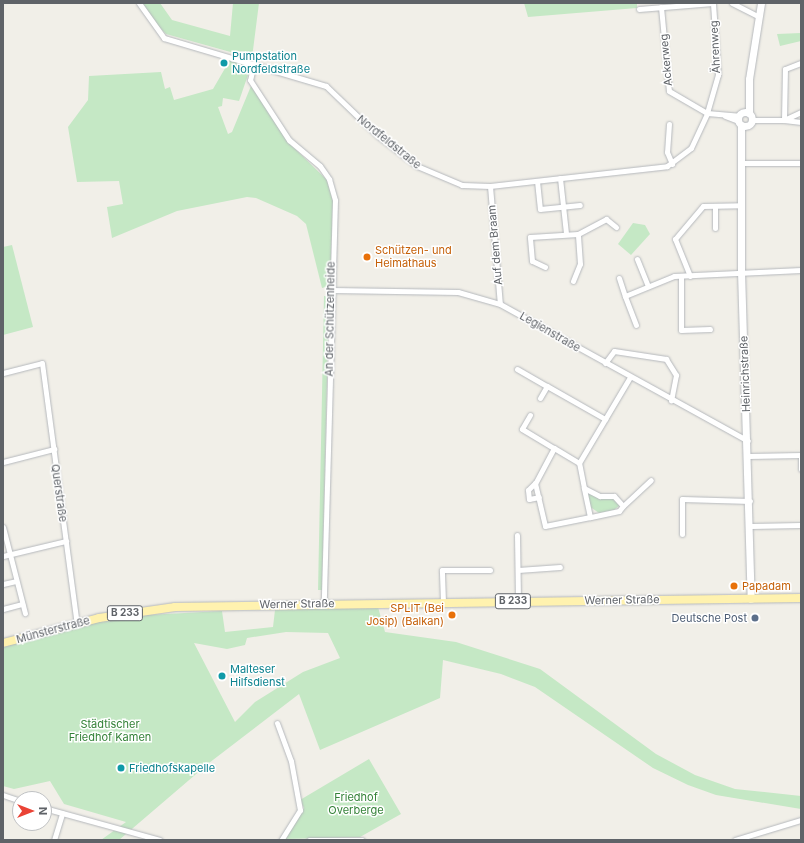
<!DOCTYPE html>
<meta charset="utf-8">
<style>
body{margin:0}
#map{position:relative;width:804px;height:843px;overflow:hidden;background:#f1efe8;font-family:Inter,sans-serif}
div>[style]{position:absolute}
.green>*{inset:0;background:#c5e8c5}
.roads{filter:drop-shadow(0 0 1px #b5b8bc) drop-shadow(0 0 1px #b5b8bc)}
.street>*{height:5px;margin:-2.5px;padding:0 2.5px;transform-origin:2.5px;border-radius:2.5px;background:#fff}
.secondary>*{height:7px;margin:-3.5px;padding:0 3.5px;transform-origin:3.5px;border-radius:3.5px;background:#fff}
.secondary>.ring{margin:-3.5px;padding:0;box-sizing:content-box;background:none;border:7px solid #fff;border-radius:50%}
.primary>*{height:8px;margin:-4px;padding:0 4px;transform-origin:4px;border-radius:4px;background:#fff2af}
.dots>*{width:11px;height:11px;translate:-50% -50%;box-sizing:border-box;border:2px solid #fff;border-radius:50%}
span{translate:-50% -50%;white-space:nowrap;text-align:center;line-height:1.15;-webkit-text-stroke:3px #fff;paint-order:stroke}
.shield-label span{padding:1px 3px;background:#fff;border:1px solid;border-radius:3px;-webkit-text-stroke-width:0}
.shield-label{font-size:10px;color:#5f6368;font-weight:700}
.street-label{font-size:11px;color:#5f6368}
.culture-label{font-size:11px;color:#0d838f}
.left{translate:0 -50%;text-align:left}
.food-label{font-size:11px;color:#c56008}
.right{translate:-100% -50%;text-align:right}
.service-label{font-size:11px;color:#4e5e75}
.park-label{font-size:11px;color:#348238}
.frame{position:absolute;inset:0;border:4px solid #5f6368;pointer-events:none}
.north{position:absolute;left:12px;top:791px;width:40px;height:40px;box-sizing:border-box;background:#fff;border:1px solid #bfc1c3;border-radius:50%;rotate:90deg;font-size:11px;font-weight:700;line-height:16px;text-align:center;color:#5f6368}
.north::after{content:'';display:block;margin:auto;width:14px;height:18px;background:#ea4335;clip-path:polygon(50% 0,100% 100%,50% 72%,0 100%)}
</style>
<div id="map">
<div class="green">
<i style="clip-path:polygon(143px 3px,160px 3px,172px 20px,230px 36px,233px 3px,259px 3px,252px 58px,166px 34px,148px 16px)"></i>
<i style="clip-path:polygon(524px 3px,637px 3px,637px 8px,528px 17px)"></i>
<i style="clip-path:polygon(801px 33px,801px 41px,780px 46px,777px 34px)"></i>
<i style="clip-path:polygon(231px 58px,245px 64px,249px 72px,239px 101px,223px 98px,222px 106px,218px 107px,228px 134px,232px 132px,251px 86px,287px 141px,327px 180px,333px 202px,330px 286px,322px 288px,306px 224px,297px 216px,256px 198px,247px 197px,177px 211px,112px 238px,107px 207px,123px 204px,119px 181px,77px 182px,68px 127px,88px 100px,89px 76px,161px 72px,165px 89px,170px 87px,174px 100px,213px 89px)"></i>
<i style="clip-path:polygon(633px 223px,645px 225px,650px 234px,631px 255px,618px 244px)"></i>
<i style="clip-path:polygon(12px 245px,33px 327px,3px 335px,3px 247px)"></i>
<i style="clip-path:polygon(324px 296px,329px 296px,322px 590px,318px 590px)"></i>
<i style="clip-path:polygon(587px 492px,613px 497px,620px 505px,614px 510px,599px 513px,589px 506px)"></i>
<i style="clip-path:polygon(evenodd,378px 607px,385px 632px,456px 642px,540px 669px,656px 754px,695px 775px,735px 789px,801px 796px,801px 809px,716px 795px,688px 785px,653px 768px,535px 687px,501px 674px,443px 660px,440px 698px,320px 750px,299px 694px,209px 763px,119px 840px,101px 840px,126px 822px,64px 804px,50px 781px,14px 789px,3px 786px,3px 644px,79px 623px,147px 615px,222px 611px,225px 632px,273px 627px,275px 610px,378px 607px,286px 632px,328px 633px,340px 658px,303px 672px,255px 702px,235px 722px,194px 643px,227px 649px,245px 645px,247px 638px,286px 632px)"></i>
<i style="clip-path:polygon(369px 759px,401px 814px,360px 837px,284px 839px,304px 808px,300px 800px)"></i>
</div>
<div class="roads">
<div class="street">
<i style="left:139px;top:3px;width:43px;rotate:54.5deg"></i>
<i style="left:164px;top:38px;width:169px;rotate:16.5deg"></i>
<i style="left:326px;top:86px;width:72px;rotate:43.9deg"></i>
<i style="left:378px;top:136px;width:49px;rotate:37.6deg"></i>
<i style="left:417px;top:166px;width:49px;rotate:22.9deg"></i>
<i style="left:462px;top:185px;width:28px;rotate:2deg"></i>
<i style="left:490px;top:186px;width:178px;rotate:-6.4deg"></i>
<i style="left:667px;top:166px;width:30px;rotate:-37deg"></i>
<i style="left:691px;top:148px;width:38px;rotate:-65deg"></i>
<i style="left:707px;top:113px;width:32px;rotate:5deg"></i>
<i style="left:732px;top:3px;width:30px;rotate:27deg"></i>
<i style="left:661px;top:7px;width:84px;rotate:84.6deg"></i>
<i style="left:669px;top:91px;width:44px;rotate:30.1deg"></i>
<i style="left:639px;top:9px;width:74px;rotate:-4.6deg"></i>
<i style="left:254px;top:63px;width:17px;rotate:103deg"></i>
<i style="left:250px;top:80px;width:72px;rotate:57deg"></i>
<i style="left:289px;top:140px;width:40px;rotate:40deg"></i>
<i style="left:320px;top:166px;width:16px;rotate:55deg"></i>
<i style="left:329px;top:179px;width:22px;rotate:74deg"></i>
<i style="left:335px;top:200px;width:404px;rotate:91.6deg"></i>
<i style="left:801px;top:112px;width:19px;rotate:155deg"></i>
<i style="left:784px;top:120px;width:17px;rotate:7deg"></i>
<i style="left:707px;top:113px;width:40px;rotate:-74deg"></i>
<i style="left:718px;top:75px;width:72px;rotate:-94deg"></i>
<i style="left:725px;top:116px;width:14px;rotate:21deg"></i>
<i style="left:752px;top:120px;width:32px"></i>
<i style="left:784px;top:120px;width:51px;rotate:-88.9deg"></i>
<i style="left:785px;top:69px;width:17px;rotate:-21deg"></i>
<i style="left:669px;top:124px;width:28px;rotate:94deg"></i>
<i style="left:667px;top:152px;width:13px;rotate:67deg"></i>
<i style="left:743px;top:163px;width:58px"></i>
<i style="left:560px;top:178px;width:55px;rotate:83.8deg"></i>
<i style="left:537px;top:181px;width:28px;rotate:84deg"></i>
<i style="left:540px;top:209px;width:40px;rotate:-5.7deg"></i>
<i style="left:490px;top:186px;width:118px;rotate:85.2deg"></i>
<i style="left:715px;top:206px;width:22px;rotate:90deg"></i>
<i style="left:637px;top:259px;width:29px;rotate:68deg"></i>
<i style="left:545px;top:267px;width:14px;rotate:-155deg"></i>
<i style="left:532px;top:261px;width:24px;rotate:-95deg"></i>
<i style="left:530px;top:237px;width:48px;rotate:-3.6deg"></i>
<i style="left:578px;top:234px;width:32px;rotate:-28deg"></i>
<i style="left:606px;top:219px;width:13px;rotate:39deg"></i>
<i style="left:681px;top:276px;width:54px;rotate:90deg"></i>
<i style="left:681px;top:330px;width:29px;rotate:-2deg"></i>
<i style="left:690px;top:276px;width:40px;rotate:-112deg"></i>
<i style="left:675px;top:239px;width:43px;rotate:-49.7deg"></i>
<i style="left:703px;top:206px;width:39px;rotate:-1deg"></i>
<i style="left:619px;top:278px;width:19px;rotate:72deg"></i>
<i style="left:573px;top:281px;width:18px;rotate:-68deg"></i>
<i style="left:580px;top:264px;width:30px;rotate:-94deg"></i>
<i style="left:332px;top:290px;width:126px;rotate:0.9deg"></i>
<i style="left:458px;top:292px;width:44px;rotate:15.9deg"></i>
<i style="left:500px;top:304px;width:283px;rotate:28.9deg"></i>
<i style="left:636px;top:325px;width:31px;rotate:-111deg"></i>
<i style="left:625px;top:296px;width:53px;rotate:-22.2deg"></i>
<i style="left:674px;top:276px;width:127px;rotate:-2.7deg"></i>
<i style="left:605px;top:363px;width:15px;rotate:-53deg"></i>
<i style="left:614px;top:351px;width:53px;rotate:8.7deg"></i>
<i style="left:666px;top:359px;width:19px;rotate:58deg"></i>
<i style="left:676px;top:375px;width:26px;rotate:101deg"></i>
<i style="left:517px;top:369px;width:34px;rotate:30deg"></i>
<i style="left:3px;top:373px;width:40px;rotate:-14.4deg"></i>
<i style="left:42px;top:363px;width:263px;rotate:82.4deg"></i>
<i style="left:540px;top:398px;width:14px;rotate:-60deg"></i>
<i style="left:547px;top:386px;width:67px;rotate:29.6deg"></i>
<i style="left:530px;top:415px;width:16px;rotate:120deg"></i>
<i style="left:522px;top:429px;width:37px;rotate:31deg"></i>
<i style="left:554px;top:448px;width:40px;rotate:118deg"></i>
<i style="left:535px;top:483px;width:44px;rotate:76.9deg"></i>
<i style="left:545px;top:526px;width:46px;rotate:-11.3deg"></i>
<i style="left:554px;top:448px;width:29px;rotate:31deg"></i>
<i style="left:801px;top:455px;width:14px;rotate:90deg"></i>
<i style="left:749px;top:456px;width:52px;rotate:-1.1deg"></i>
<i style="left:3px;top:462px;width:53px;rotate:-14.3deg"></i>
<i style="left:535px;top:483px;width:10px;rotate:135deg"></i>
<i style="left:528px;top:490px;width:9px;rotate:84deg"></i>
<i style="left:529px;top:499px;width:10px;rotate:-11deg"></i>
<i style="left:584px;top:488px;width:18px;rotate:27deg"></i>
<i style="left:600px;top:496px;width:14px"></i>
<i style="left:614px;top:496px;width:13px;rotate:48deg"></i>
<i style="left:623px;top:506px;width:6px;rotate:129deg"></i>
<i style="left:619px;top:511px;width:30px;rotate:168deg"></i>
<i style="left:590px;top:517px;width:30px;rotate:-102deg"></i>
<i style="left:584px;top:488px;width:25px;rotate:-101deg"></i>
<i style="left:579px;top:463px;width:100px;rotate:-59.3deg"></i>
<i style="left:623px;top:506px;width:38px;rotate:-43deg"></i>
<i style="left:751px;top:526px;width:50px;rotate:-1.1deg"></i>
<i style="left:3px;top:527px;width:89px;rotate:75.7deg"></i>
<i style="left:682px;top:534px;width:35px;rotate:-90deg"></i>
<i style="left:682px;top:499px;width:68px;rotate:1.7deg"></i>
<i style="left:517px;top:535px;width:66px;rotate:89.1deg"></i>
<i style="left:3px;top:556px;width:65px;rotate:-13.4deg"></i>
<i style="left:518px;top:570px;width:42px;rotate:-4.1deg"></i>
<i style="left:3px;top:584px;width:13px;rotate:-13deg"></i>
<i style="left:443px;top:602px;width:32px;rotate:-92deg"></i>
<i style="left:442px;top:570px;width:48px"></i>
<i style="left:3px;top:609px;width:20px;rotate:-15deg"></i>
<i style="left:277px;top:723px;width:40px;rotate:69.8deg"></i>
<i style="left:291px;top:761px;width:50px;rotate:79.6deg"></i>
<i style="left:300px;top:810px;width:36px;rotate:122deg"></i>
<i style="left:3px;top:795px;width:18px;rotate:19deg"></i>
<i style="left:44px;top:808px;width:120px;rotate:15.4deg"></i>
<i style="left:54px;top:840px;width:28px;rotate:-73deg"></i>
<i style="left:309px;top:840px;width:53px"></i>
<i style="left:735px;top:840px;width:69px;rotate:-16.9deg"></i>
</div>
<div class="secondary">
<i class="ring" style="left:738px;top:112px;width:7px;height:7px"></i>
<i style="left:749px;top:113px;width:34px;rotate:-90deg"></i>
<i style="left:749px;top:79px;width:77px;rotate:-81deg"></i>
<i style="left:741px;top:125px;width:146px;rotate:90deg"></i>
<i style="left:741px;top:271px;width:328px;rotate:88.3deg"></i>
</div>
<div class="primary">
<i style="left:3px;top:643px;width:99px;rotate:-14.6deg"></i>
<i style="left:99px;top:618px;width:77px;rotate:-8.2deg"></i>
<i style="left:175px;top:607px;width:626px;rotate:-0.82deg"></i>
</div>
</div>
<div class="dots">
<i style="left:224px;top:63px;background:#0f9aa8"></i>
<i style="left:367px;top:257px;background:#e8710a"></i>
<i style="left:734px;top:586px;background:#e8710a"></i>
<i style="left:452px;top:615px;background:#e8710a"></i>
<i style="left:755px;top:618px;background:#5c6f8a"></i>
<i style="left:222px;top:676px;background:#0f9aa8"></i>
<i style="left:121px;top:768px;background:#0f9aa8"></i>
</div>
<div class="shield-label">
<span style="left:513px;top:601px">B 233</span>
<span style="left:125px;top:613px">B 233</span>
</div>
<div class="street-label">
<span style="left:715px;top:47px;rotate:-93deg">Ährenweg</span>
<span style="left:666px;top:60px;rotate:-95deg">Ackerweg</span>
<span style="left:389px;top:142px;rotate:39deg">Nordfeldstraße</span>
<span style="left:495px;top:245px;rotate:-95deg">Auf dem Braam</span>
<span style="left:330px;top:319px;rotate:-89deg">An der Schützenheide</span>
<span style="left:550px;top:332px;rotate:30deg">Legienstraße</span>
<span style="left:745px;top:374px;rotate:-92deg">Heinrichstraße</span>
<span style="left:59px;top:493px;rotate:82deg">Querstraße</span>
<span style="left:622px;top:600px;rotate:-1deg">Werner Straße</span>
<span style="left:297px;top:604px;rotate:-1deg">Werner Straße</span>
<span style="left:53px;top:630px;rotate:-15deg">Münsterstraße</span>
</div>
<div class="culture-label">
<span class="left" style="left:232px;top:63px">Pumpstation<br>Nordfeldstraße</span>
<span class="left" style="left:230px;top:676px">Malteser<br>Hilfsdienst</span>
<span class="left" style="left:129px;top:768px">Friedhofskapelle</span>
</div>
<div class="food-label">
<span class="left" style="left:375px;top:257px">Schützen- und<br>Heimathaus</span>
<span class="left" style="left:742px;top:586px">Papadam</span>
<span class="right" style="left:444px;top:615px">SPLIT (Bei<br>Josip) (Balkan)</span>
</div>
<div class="service-label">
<span class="right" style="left:747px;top:618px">Deutsche Post</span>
</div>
<div class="park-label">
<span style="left:110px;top:731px">Städtischer<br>Friedhof Kamen</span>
<span style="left:356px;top:804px">Friedhof<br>Overberge</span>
</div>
<div class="frame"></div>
<div class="north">N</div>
</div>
